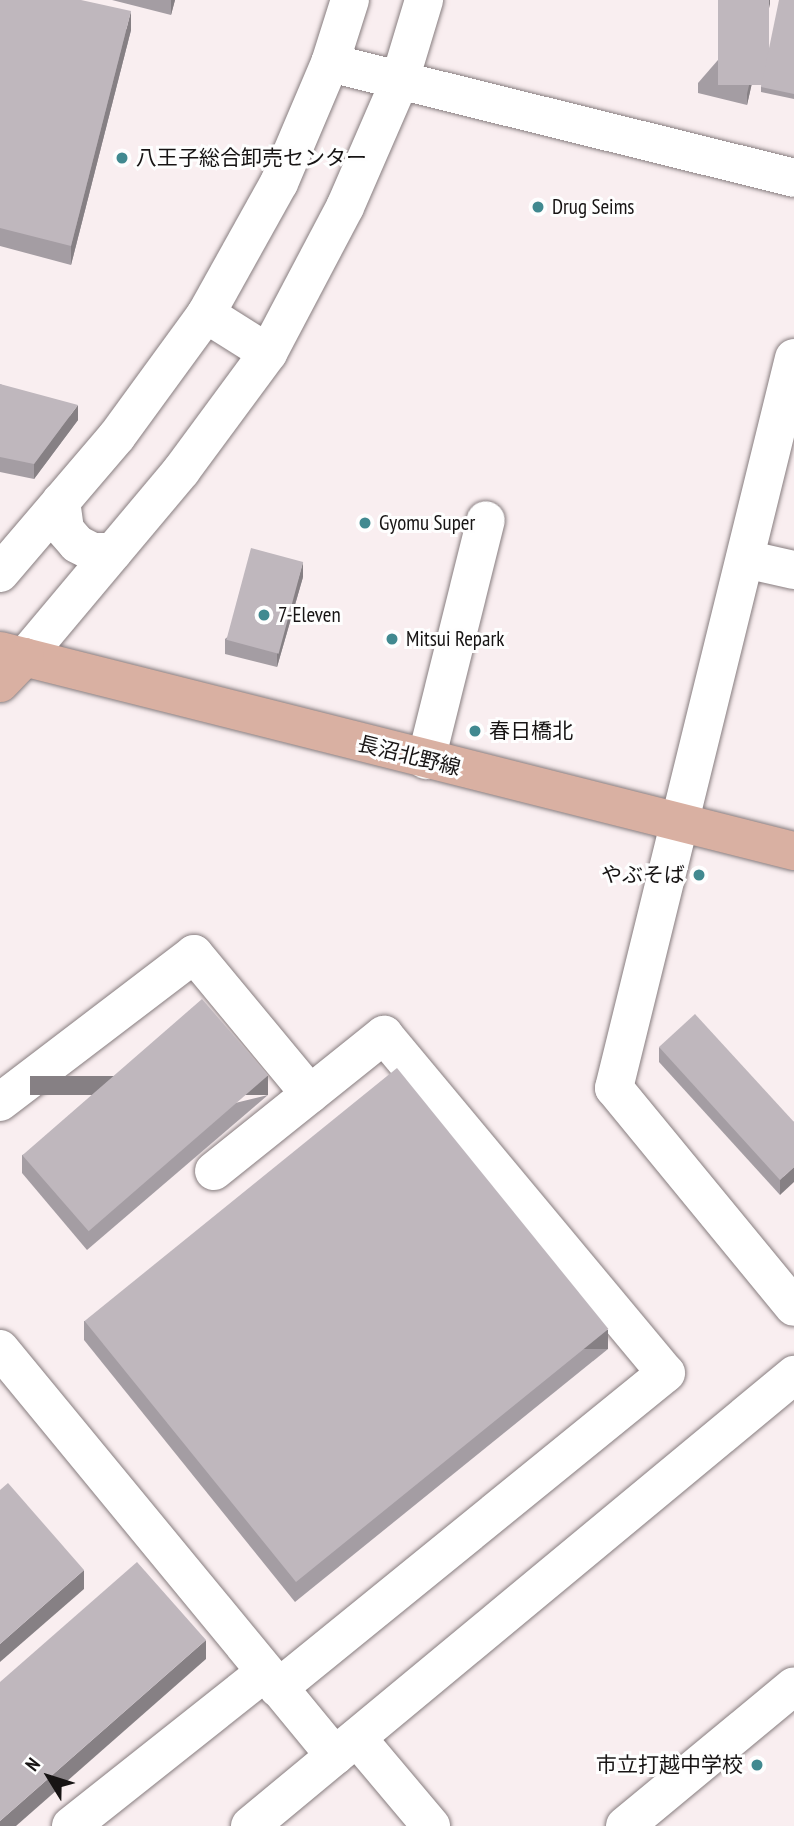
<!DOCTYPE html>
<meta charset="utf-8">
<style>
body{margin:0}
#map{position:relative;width:794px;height:1826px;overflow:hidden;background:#f9eef0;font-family:"PT Sans Narrow","Noto Sans JP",sans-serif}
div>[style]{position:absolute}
.roads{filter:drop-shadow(0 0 2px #877d7f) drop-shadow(0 0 2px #877d7f)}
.minor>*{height:38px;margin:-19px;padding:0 19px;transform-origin:19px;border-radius:19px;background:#fff}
.major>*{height:38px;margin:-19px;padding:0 19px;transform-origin:19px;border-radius:19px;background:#d9b0a2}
.wall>*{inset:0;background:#a49da3}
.shaded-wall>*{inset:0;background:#868084;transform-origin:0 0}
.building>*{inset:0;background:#bfb7bd;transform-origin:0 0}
.dots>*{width:19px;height:19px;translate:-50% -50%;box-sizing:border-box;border:4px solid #fefefe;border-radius:50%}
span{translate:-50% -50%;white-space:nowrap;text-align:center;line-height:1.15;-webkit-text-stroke:6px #fefefe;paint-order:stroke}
.poi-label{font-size:21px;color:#171414}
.left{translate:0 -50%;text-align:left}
.right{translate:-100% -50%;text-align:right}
.street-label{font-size:21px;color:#171414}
.north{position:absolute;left:14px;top:1742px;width:70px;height:70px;-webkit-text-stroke:5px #fefefe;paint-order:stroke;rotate:308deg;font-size:19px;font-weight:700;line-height:28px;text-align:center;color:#171414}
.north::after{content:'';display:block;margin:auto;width:24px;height:32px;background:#171414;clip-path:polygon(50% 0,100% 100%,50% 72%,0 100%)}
</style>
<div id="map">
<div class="roads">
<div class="minor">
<i style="left:330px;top:63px;width:478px;rotate:13.9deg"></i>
<i style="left:206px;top:314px;width:73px;rotate:32.2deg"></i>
<i style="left:794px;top:358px;width:752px;rotate:103.85deg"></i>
<i style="left:614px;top:1088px;width:283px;rotate:50.6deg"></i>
<i style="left:61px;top:501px;width:29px;rotate:82deg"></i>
<i style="left:65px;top:530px;width:18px;rotate:49deg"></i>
<i style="left:77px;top:544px;width:18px;rotate:27deg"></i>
<i style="left:93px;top:552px;width:20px"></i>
<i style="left:745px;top:559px;width:50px;rotate:12.7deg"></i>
<i style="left:0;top:573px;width:180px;rotate:-49.5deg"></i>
<i style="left:117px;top:436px;width:151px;rotate:-53.9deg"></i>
<i style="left:206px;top:314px;width:150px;rotate:-60.9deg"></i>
<i style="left:279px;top:183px;width:130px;rotate:-67deg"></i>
<i style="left:330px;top:63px;width:66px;rotate:-72.4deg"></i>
<i style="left:25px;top:657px;width:243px;rotate:-50deg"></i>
<i style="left:181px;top:471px;width:147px;rotate:-53.6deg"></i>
<i style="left:268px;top:353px;width:165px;rotate:-62.2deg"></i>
<i style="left:345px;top:207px;width:135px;rotate:-66.5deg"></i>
<i style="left:399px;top:83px;width:87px;rotate:-73.2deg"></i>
<i style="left:426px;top:760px;width:247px;rotate:-76deg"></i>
<i style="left:0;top:1102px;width:244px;rotate:-37.3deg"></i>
<i style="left:194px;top:954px;width:182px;rotate:50.4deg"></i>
<i style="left:214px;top:1171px;width:218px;rotate:-38.7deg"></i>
<i style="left:384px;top:1035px;width:440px;rotate:50.2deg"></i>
<i style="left:666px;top:1373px;width:500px;rotate:140.9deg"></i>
<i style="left:0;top:1349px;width:527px;rotate:50.54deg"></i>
<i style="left:357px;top:1738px;width:115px;rotate:49.9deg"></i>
<i style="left:71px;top:1826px;width:248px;rotate:-38.4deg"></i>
<i style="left:250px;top:1826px;width:707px;rotate:-39.66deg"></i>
<i style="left:625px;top:1826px;width:219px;rotate:-39.6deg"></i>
</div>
<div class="major">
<i style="left:0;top:651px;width:819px;rotate:14.14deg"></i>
<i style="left:0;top:683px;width:36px;rotate:-46deg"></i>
</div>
</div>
<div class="wall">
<i style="clip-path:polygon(0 0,131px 30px,71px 265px,0 246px)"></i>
<i style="clip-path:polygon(112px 0,175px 0,171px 15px)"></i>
<i style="clip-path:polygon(770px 0,747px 105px,698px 93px,698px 83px)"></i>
<i style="clip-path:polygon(794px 0,794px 99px,761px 92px,761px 87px)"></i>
<i style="clip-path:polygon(0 384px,78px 420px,34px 479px,0 472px)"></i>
<i style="clip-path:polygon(303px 577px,277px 667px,225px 654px,225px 639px)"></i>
<i style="clip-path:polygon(659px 1047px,794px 1122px,780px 1195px,659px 1062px)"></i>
<i style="clip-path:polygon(268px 1095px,87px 1250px,22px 1173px,22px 1155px)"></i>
<i style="clip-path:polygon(84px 1321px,608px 1349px,295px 1602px,84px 1340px)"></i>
</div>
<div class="shaded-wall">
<i style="clip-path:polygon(171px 0,175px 0,171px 15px)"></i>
<i style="clip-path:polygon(769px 0,770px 0,770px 4px,747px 105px,747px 94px)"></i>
<i style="clip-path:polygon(131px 11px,131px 30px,71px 265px,71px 246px)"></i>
<i style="clip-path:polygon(78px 405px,78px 420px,34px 479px,34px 464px)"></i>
<i style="clip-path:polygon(303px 562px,303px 577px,277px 667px,277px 652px)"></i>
<i style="left:268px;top:1076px;width:19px;height:238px;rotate:90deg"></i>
<i style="clip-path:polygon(794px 1167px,794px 1182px,780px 1195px,780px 1180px)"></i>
<i style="left:608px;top:1330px;width:19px;height:402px;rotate:90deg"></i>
<i style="clip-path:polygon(84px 1570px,84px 1589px,0 1662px,0 1644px)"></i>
<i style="clip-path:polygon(206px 1640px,206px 1659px,16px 1826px,0 1826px,0 1821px)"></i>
</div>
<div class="building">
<i style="clip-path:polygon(0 0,81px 0,131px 11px,71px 246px,0 228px)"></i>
<i style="left:718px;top:0;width:51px;height:85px"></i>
<i style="clip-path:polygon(779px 0,794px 0,794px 94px,761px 87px)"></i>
<i style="clip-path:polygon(0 384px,78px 405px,34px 464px,0 457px)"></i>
<i style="left:251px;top:548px;width:54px;height:95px;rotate:15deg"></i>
<i style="left:202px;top:999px;width:101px;height:238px;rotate:49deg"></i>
<i style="clip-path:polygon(695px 1014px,794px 1122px,794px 1167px,780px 1180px,659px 1047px)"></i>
<i style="left:397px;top:1068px;width:336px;height:402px;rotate:51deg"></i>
<i style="clip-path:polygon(8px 1483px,84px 1570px,0 1644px,0 1490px)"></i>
<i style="clip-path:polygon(137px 1562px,206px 1640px,0 1821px,0 1682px)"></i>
</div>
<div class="dots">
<i style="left:122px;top:158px;background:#418990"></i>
<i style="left:538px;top:207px;background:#418990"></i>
<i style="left:365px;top:523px;background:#418990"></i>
<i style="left:264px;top:615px;background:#418990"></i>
<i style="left:392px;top:639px;background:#418990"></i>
<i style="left:475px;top:731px;background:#418990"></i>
<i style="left:699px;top:875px;background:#418990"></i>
<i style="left:757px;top:1765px;background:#418990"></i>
</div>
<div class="poi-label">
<span class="left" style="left:136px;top:158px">八王子総合卸売センター</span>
<span class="left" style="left:552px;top:207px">Drug Seims</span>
<span class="left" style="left:379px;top:523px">Gyomu Super</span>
<span class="left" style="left:278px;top:615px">7-Eleven</span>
<span class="left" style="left:406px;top:639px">Mitsui Repark</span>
<span class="left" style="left:489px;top:731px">春日橋北</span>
<span class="right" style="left:685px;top:875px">やぶそば</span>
<span class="right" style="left:743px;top:1765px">市立打越中学校</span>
</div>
<div class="street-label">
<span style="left:409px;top:756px;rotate:14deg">長沼北野線</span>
</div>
<div class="north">N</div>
</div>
